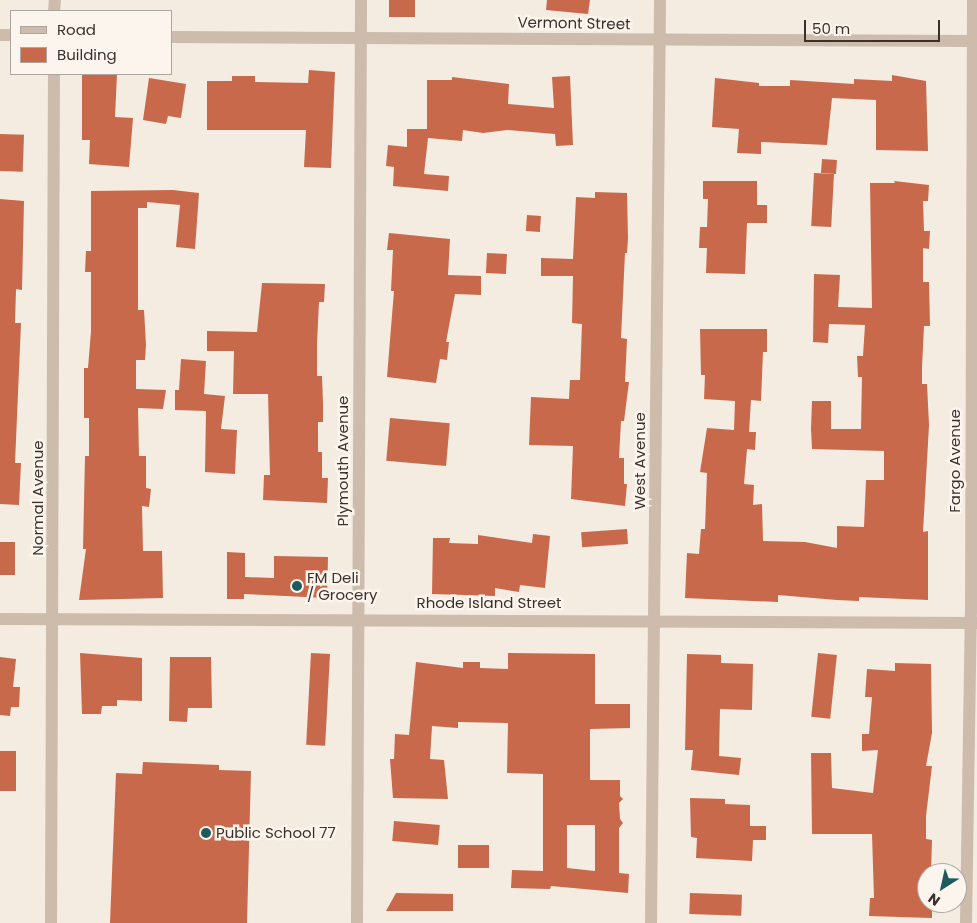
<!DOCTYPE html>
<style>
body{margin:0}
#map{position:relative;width:977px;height:923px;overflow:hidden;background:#f4ebe1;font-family:Poppins,sans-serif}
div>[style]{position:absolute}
.building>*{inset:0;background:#c8694b;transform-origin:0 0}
.minor>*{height:12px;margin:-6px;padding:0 6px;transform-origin:6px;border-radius:6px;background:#cdbbac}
.dots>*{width:14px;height:14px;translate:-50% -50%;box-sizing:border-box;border:2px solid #fbf5ee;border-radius:50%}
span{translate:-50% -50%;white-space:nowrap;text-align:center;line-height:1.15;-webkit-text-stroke:5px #fbf5ee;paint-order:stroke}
.street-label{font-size:15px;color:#3b302b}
.poi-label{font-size:15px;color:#3b302b}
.left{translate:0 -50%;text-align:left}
.legend{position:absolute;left:10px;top:10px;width:162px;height:65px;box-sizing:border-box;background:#fbf5ee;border:1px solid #aea6a0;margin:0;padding:6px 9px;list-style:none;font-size:15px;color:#3b302b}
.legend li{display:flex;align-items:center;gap:10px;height:25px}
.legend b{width:25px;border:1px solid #aea6a0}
.north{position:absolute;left:917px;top:863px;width:50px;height:50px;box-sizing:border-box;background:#fbf5ee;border:1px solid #aea6a0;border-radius:50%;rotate:215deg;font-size:14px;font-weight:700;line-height:20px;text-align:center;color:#3b302b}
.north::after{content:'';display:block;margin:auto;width:18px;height:22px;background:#1f5a5e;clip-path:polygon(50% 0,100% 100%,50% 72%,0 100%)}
.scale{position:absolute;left:804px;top:20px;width:136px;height:22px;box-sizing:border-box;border:2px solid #3b302b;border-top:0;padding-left:6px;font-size:15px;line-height:18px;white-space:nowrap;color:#3b302b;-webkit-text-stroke:4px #fbf5ee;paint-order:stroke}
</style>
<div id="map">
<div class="building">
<i style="left:389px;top:0;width:26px;height:17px"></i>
<i style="clip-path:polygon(547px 0,590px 0,588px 14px,546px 10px)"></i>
<i style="clip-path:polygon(309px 70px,335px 72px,331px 168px,304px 167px,306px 130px,207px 130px,207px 81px,232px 81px,232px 76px,255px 76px,255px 82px,308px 83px)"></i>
<i style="clip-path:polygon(82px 74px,117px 74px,115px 117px,133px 118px,129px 167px,89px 164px,90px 140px,82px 140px)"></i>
<i style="clip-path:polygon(892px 75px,926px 81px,928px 151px,876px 150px,876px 100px,832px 98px,827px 145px,761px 142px,761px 154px,737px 153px,739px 129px,712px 127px,715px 78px,759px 83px,759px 86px,790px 86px,790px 80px,854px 84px,854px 79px,892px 81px)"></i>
<i style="clip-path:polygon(570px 76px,573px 145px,556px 146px,555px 134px,507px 130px,483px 133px,463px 130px,462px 141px,428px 138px,424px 174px,449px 176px,448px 191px,393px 186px,394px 167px,386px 166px,388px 145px,407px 147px,407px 129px,427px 129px,427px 80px,452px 80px,452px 77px,509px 84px,508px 104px,554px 108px,552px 77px)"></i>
<i style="clip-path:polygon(149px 78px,186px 84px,181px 118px,168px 116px,166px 124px,143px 120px)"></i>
<i style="left:0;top:134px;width:24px;height:37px;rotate:2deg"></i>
<i style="left:822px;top:159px;width:15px;height:14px;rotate:4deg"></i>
<i style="left:814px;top:173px;width:20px;height:53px;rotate:3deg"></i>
<i style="clip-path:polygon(703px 181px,757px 181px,757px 205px,767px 205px,767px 223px,747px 223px,745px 274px,706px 273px,707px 248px,699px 248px,700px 227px,707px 227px,708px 199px,703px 199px)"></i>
<i style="clip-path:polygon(894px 181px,929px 185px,928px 201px,923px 201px,924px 231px,930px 231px,929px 249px,923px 248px,923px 282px,929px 282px,930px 326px,924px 326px,922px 367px,922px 384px,927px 384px,929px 425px,923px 532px,928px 531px,928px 600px,859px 597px,859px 601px,837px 600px,778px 595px,778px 602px,685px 598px,687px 553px,699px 554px,701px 529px,705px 529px,707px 473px,700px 472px,707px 428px,734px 430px,735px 401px,704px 399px,705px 375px,701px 375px,700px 329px,767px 329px,767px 352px,763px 352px,761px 401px,751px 400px,749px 432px,756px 432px,755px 450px,747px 449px,744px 484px,754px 485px,753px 505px,762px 504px,763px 541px,805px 542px,837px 548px,837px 526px,864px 527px,866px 480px,884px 480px,884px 451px,812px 449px,811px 429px,812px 401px,831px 401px,831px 429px,861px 429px,862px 377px,858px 377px,857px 356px,863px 356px,865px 325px,829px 324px,828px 343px,813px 342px,814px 274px,840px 275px,838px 307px,872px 308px,870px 183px,895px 183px)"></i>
<i style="clip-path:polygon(173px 190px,199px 193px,195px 249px,176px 247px,180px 205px,147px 202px,147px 208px,138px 208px,138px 310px,144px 310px,146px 345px,145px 360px,136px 360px,136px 389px,166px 390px,163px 409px,138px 408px,139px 456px,146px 456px,146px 488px,151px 489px,149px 507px,142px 506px,143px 551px,162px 551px,163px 598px,79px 600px,86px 549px,83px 549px,85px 456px,89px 456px,89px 418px,84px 418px,84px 368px,88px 368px,91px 331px,91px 272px,85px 272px,86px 251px,91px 251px,91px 191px)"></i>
<i style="clip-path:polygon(595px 192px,627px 193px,628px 238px,627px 253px,625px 253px,621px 338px,627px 339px,625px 382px,629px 382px,624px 421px,621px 421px,619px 458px,624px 458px,624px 484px,627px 484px,625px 506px,571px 499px,573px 446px,529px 445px,531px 397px,569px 399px,570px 380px,580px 380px,582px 324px,572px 323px,573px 276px,541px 276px,541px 258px,573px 259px,576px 197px,595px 198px)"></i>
<i style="clip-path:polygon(0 199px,24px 201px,22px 290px,16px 289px,15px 323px,21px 323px,15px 463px,21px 463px,19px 505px,0 504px)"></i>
<i style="left:527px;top:215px;width:14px;height:16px;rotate:4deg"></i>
<i style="clip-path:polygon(389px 233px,450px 239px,448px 275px,481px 276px,481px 295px,455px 294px,446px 342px,449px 342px,447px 360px,440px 359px,436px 383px,387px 377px,394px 291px,391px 291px,393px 250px,387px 250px)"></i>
<i style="left:487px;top:253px;width:20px;height:20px;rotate:3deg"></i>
<i style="clip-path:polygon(262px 283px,325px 284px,324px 302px,319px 302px,317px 343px,317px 376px,322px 376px,323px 403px,323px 422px,318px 422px,318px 452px,322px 452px,322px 478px,328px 478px,327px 503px,263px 500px,264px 475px,270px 475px,268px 394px,233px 394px,234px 351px,207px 351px,207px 331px,257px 332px)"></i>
<i style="clip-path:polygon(181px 359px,206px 361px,204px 394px,225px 396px,221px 429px,237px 430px,235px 474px,205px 472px,206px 411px,175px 410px,175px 390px,179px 390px)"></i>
<i style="left:390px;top:418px;width:60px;height:43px;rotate:5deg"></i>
<i style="left:627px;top:529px;width:15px;height:46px;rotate:86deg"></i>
<i style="clip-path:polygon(533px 534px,550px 536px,545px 588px,520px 585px,519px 592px,495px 588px,495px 596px,432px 594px,433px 538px,450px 538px,449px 543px,478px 544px,478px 535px,532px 543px)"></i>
<i style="left:0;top:542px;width:15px;height:33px"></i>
<i style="clip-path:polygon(227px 552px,245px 553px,245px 577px,274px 578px,274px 556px,328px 557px,327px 598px,244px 594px,244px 599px,227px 599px)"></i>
<i style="clip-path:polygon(80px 653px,142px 658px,142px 701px,117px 700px,117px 706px,102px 706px,101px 714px,82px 714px)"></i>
<i style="left:311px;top:653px;width:19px;height:92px;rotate:3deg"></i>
<i style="clip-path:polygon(evenodd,508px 653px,595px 654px,595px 704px,630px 704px,630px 728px,590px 729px,590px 780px,620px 780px,620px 796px,623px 799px,619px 803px,620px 819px,623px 823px,619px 828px,619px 873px,629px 874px,628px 893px,551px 886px,550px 889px,511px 888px,512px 870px,543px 871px,543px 774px,507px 773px,508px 723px,458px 722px,458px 728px,432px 726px,430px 759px,444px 760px,448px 799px,393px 798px,390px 759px,394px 759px,395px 734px,409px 735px,416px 662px,463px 668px,463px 662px,480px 662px,480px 668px,508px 669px,508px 653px,567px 825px,595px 825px,595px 871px,567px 868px,567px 825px)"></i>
<i style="left:818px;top:653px;width:19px;height:64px;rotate:6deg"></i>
<i style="clip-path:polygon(687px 654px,721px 655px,721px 663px,753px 664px,752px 710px,720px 709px,719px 756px,741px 758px,739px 775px,691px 770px,693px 750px,685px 750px)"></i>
<i style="clip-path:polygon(0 657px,16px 659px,13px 687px,20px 687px,19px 707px,11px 707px,10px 716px,0 715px)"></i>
<i style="clip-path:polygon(170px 657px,211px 657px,212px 708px,188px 708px,187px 722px,169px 721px)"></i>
<i style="clip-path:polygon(895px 663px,931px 664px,932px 733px,926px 766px,932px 766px,926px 816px,926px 839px,932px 840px,931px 873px,927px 873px,927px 903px,932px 903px,932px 918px,869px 916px,870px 898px,874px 898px,872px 834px,812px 834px,811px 753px,831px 753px,832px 788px,873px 793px,878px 750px,862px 751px,862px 734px,869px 734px,872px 697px,865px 697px,867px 669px,895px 671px)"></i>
<i style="left:0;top:751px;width:16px;height:40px"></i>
<i style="clip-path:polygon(143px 762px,219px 765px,219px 770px,251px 771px,247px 923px,110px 923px,116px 773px,142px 774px)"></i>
<i style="clip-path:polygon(690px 798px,725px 799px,725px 804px,750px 805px,750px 826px,766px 826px,766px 840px,753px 840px,752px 861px,696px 858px,697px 838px,691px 837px)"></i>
<i style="left:394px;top:821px;width:46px;height:20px;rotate:5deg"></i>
<i style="left:458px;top:845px;width:31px;height:23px"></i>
<i style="clip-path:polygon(396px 893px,453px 894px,453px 911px,386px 911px)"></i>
<i style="left:690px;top:893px;width:52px;height:21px;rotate:2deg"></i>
</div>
<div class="minor">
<i style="left:54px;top:11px;width:11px;rotate:-85deg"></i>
<i style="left:0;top:35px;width:11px"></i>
<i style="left:171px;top:37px;width:806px;rotate:0.28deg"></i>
<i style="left:0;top:619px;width:977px;rotate:0.23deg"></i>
<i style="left:51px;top:923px;width:849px;rotate:-89.8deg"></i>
<i style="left:357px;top:923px;width:923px;rotate:-89.75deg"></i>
<i style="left:651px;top:923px;width:923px;rotate:-89.44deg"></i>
<i style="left:966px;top:923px;width:311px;rotate:-89.1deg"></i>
<i style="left:971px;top:612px;width:612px;rotate:-89.81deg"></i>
</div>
<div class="dots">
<i style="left:297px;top:586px;background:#1f5a5e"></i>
<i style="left:206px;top:833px;background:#1f5a5e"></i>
</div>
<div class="street-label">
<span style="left:574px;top:23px;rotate:1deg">Vermont Street</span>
<span style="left:343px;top:461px;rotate:-90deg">Plymouth Avenue</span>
<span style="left:640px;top:461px;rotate:-90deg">West Avenue</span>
<span style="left:955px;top:461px;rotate:-90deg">Fargo Avenue</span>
<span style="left:38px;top:498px;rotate:-90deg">Normal Avenue</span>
<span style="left:489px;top:603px">Rhode Island Street</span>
</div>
<div class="poi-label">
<span class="left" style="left:307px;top:586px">FM Deli<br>/ Grocery</span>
<span class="left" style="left:216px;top:833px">Public School 77</span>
</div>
<ul class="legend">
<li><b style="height:6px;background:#cdbbac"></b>Road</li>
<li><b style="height:14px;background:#c8694b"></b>Building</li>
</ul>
<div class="north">N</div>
<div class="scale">50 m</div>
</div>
